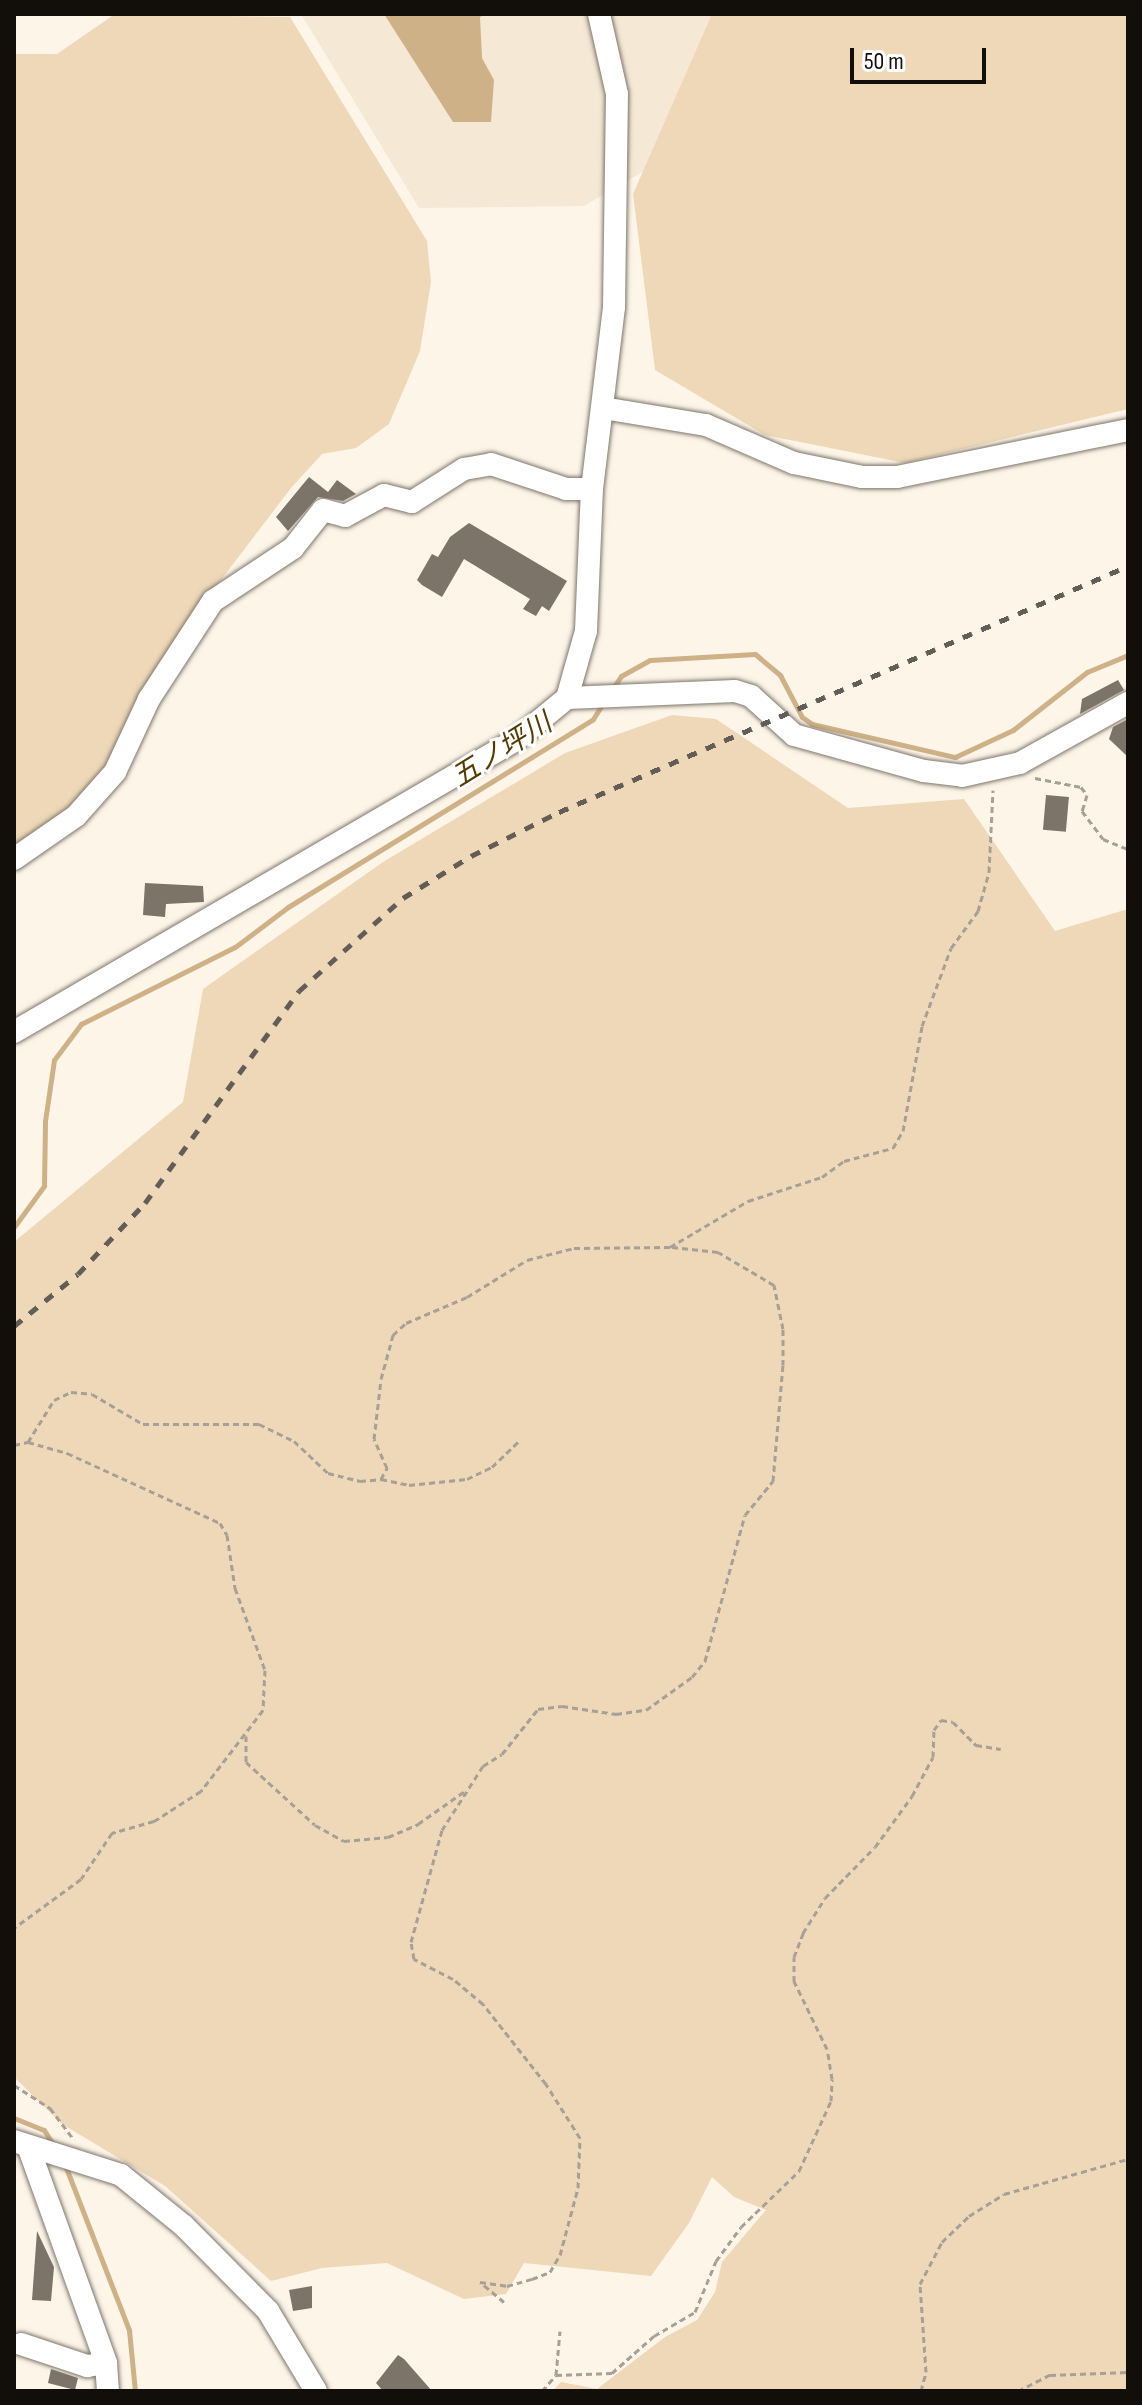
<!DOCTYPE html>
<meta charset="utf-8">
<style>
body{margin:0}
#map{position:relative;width:1142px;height:2405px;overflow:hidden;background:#fef5e9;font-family:"Sofia Sans Condensed","Noto Sans JP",sans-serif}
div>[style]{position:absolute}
.built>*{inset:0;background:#f5e8d5}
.green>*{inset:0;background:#eed8b8}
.water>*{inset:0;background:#ceb186}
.stream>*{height:5px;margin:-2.5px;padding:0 2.5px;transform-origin:2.5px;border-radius:2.5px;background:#ceb186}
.building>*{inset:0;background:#7c7469;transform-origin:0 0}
.path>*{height:3px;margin-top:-1.5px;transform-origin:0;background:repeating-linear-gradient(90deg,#a7a097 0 6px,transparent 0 10px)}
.roads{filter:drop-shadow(0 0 2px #7e766b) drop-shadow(0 0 2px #7e766b)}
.minor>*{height:22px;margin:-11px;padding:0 11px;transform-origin:11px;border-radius:11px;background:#fff}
.rail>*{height:5px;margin-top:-2.5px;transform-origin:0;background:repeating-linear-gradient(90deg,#625d56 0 10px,transparent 0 20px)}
span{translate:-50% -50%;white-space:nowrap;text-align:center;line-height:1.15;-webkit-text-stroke:6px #fff;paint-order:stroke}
.water-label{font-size:28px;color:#573a02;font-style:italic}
.frame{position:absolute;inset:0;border:16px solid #120f0b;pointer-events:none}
.scale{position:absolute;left:850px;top:48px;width:136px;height:36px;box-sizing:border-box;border:4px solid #120f0b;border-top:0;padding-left:10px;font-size:24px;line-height:28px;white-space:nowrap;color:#120f0b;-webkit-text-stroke:6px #fff;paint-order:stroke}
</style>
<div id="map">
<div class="built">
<i style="clip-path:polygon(301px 14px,818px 14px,766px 100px,584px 206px,419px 208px)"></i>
</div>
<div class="green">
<i style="clip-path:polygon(115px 14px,290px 17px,427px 241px,431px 282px,420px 351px,389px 424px,356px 448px,322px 454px,291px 488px,182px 631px,107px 769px,69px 810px,14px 851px,14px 54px,57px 54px)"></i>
<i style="clip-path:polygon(712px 14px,1128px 14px,1128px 409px,905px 463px,765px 435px,655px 370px,633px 194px)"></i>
<i style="clip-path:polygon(672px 715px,716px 719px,848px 808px,964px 799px,1055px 931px,1128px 909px,1128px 2391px,553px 2391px,561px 2382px,597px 2389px,665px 2337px,697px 2320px,715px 2292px,722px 2262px,766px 2210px,734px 2197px,712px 2177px,689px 2223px,651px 2276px,524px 2263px,506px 2294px,464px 2299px,387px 2263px,322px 2268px,271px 2281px,165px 2186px,62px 2124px,14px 2077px,14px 1242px,183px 1102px,203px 989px,383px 862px,565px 753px)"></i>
</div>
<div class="water">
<i style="clip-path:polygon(384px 14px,485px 14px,480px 17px,482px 58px,494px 80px,491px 122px,453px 122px)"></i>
</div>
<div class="stream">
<i style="left:613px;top:688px;width:14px;rotate:-56deg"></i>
<i style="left:621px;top:676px;width:33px;rotate:-29deg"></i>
<i style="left:650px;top:660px;width:105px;rotate:-3.3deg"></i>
<i style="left:755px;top:654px;width:33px;rotate:40deg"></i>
<i style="left:780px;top:675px;width:47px;rotate:62.4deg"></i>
<i style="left:802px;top:717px;width:12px;rotate:35deg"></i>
<i style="left:812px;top:724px;width:147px;rotate:13deg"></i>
<i style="left:955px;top:757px;width:64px;rotate:-25deg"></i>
<i style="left:1013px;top:730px;width:94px;rotate:-38.1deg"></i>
<i style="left:1087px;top:672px;width:44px;rotate:-22.5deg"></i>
<i style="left:14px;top:1227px;width:51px;rotate:-53.8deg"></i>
<i style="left:44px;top:1186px;width:65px;rotate:-89.1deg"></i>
<i style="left:45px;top:1121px;width:62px;rotate:-81.6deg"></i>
<i style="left:54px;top:1060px;width:45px;rotate:-53.1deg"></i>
<i style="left:81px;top:1024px;width:172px;rotate:-26.6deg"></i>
<i style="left:235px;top:947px;width:66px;rotate:-37deg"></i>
<i style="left:288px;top:907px;width:358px;rotate:-31.6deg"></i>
<i style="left:593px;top:719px;width:19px;rotate:-58deg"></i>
<i style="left:14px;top:2118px;width:32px;rotate:22deg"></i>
<i style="left:44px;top:2130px;width:19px;rotate:58deg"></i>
<i style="left:65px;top:2165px;width:177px;rotate:68.8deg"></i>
<i style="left:129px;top:2330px;width:61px;rotate:84.4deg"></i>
</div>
<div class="building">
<i style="clip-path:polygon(309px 477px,328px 492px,337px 480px,356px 494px,343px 501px,318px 497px,288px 531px,276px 517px)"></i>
<i style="clip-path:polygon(469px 523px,567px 581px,549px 611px,542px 606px,536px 616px,523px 609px,530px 599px,464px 559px,442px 597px,422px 585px,417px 580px,432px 554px,438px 557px,450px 537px)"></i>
<i style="clip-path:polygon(1118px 680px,1124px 690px,1080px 714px,1082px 699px)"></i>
<i style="clip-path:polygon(1128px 719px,1128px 757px,1109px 739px,1113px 727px)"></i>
<i style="left:1046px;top:795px;width:23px;height:35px;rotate:5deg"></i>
<i style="clip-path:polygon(145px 883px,203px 886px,204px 902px,166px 904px,165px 917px,143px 915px)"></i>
<i style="clip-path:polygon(37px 2231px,54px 2267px,51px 2301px,32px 2300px)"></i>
<i style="clip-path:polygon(312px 2286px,312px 2308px,293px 2311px,289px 2290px)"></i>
<i style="clip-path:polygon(398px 2355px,404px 2359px,432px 2391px,383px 2391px,376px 2383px)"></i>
<i style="clip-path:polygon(51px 2369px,78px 2378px,75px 2390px,48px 2383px)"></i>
</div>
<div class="path">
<i style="left:1035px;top:778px;width:47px;rotate:11.1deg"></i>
<i style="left:1081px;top:787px;width:10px;rotate:53deg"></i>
<i style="left:1087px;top:795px;width:17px;rotate:107deg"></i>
<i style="left:1082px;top:811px;width:35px;rotate:53deg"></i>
<i style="left:1103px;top:839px;width:27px;rotate:22deg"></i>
<i style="left:28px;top:1442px;width:49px;rotate:-58.2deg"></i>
<i style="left:54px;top:1400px;width:19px;rotate:-25deg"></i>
<i style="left:71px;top:1392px;width:21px;rotate:5deg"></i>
<i style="left:92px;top:1394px;width:59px;rotate:30.5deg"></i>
<i style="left:143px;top:1424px;width:116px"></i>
<i style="left:259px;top:1424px;width:39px;rotate:26deg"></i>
<i style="left:294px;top:1441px;width:47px;rotate:43.3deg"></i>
<i style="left:328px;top:1473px;width:33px;rotate:14deg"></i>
<i style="left:360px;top:1481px;width:21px;rotate:-5deg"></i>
<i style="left:381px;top:1479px;width:13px;rotate:-61deg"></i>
<i style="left:387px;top:1468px;width:32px;rotate:-114deg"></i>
<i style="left:374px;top:1439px;width:60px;rotate:-83.3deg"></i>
<i style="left:381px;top:1379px;width:46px;rotate:-74.7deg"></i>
<i style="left:393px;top:1335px;width:18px;rotate:-43deg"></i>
<i style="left:406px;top:1323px;width:66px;rotate:-23.1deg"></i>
<i style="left:467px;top:1297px;width:70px;rotate:-31.7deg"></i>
<i style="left:527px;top:1260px;width:49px;rotate:-14.3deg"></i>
<i style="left:574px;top:1248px;width:96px;rotate:-0.6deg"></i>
<i style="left:670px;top:1247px;width:91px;rotate:-30.5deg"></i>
<i style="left:748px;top:1201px;width:78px;rotate:-18deg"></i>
<i style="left:822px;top:1177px;width:27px;rotate:-36deg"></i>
<i style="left:844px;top:1161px;width:51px;rotate:-14.9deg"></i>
<i style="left:893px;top:1148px;width:20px;rotate:-60deg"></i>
<i style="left:903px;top:1131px;width:107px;rotate:-79.7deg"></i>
<i style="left:922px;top:1026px;width:83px;rotate:-69.6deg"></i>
<i style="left:951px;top:948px;width:46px;rotate:-53.9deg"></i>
<i style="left:978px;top:911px;width:41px;rotate:-74.2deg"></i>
<i style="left:989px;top:872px;width:82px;rotate:-87.2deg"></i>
<i style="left:14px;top:1445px;width:14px;rotate:-12deg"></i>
<i style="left:28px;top:1442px;width:41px;rotate:15.8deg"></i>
<i style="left:67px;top:1453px;width:168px;rotate:24.6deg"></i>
<i style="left:220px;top:1523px;width:14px;rotate:60deg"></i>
<i style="left:227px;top:1535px;width:54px;rotate:81.4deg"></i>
<i style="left:235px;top:1588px;width:87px;rotate:69.9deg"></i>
<i style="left:265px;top:1670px;width:40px;rotate:92.9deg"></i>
<i style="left:263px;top:1710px;width:102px;rotate:127.4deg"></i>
<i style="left:201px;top:1791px;width:56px;rotate:147.4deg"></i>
<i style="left:154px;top:1821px;width:44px;rotate:164.1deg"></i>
<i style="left:112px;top:1833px;width:55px;rotate:124deg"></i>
<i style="left:81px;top:1879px;width:83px;rotate:143.8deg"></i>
<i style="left:381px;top:1479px;width:29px;rotate:12deg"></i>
<i style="left:409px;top:1485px;width:58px;rotate:-5.9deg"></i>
<i style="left:467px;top:1479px;width:28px;rotate:-26deg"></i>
<i style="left:492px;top:1467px;width:40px;rotate:-44deg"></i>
<i style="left:246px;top:1736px;width:26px;rotate:90deg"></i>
<i style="left:246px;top:1762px;width:93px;rotate:42.4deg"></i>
<i style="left:315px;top:1825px;width:33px;rotate:29deg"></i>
<i style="left:344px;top:1841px;width:44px;rotate:-5.2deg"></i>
<i style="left:388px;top:1837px;width:33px;rotate:-23deg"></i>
<i style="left:418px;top:1824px;width:59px;rotate:-35.3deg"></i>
<i style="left:14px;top:2085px;width:43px;rotate:32.6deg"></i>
<i style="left:50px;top:2108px;width:40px;rotate:53deg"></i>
<i style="left:504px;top:2302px;width:31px;rotate:-140deg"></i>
<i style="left:480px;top:2282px;width:27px;rotate:8deg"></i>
<i style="left:507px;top:2286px;width:26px;rotate:-16deg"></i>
<i style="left:532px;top:2279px;width:19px;rotate:-21deg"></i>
<i style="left:550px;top:2272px;width:20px;rotate:-60deg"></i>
<i style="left:560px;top:2255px;width:69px;rotate:-75deg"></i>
<i style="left:578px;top:2188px;width:50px;rotate:-87.7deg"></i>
<i style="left:580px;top:2138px;width:64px;rotate:-122.2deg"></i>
<i style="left:546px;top:2084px;width:102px;rotate:-128.2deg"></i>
<i style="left:483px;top:2004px;width:39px;rotate:-140deg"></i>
<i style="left:453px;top:1979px;width:44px;rotate:-152.9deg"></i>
<i style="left:414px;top:1959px;width:17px;rotate:-100deg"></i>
<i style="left:411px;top:1942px;width:116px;rotate:-74.5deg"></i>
<i style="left:442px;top:1830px;width:76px;rotate:-57.4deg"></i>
<i style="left:483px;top:1766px;width:22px;rotate:-32deg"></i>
<i style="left:502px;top:1754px;width:58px;rotate:-51.3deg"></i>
<i style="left:538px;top:1709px;width:24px;rotate:-7deg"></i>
<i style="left:562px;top:1706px;width:55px;rotate:8.4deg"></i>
<i style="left:616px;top:1714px;width:30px;rotate:-8deg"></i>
<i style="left:646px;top:1710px;width:57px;rotate:-35.7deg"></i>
<i style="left:692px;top:1677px;width:21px;rotate:-51deg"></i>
<i style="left:705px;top:1661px;width:151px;rotate:-74.7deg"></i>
<i style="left:745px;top:1515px;width:44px;rotate:-50.5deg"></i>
<i style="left:773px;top:1481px;width:116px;rotate:-85.1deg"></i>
<i style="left:783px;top:1365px;width:36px;rotate:-90deg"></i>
<i style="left:783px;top:1329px;width:45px;rotate:-101.6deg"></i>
<i style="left:774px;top:1285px;width:65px;rotate:-149.5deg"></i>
<i style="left:718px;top:1252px;width:46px;rotate:-173.8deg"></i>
<i style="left:556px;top:2375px;width:56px;rotate:-2deg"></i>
<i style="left:612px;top:2373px;width:56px;rotate:-41.4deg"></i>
<i style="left:654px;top:2336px;width:48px;rotate:-30.3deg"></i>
<i style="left:695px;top:2312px;width:55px;rotate:-67.6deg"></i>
<i style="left:716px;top:2261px;width:42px;rotate:-53.7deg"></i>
<i style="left:741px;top:2227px;width:81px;rotate:-44deg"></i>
<i style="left:799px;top:2171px;width:77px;rotate:-65.4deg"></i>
<i style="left:831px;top:2101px;width:22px;rotate:-87deg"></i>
<i style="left:832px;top:2079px;width:30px;rotate:-99deg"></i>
<i style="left:827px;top:2049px;width:76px;rotate:-115.9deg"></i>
<i style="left:794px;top:1981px;width:24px;rotate:-90deg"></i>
<i style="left:794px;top:1957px;width:26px;rotate:-69deg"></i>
<i style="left:803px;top:1933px;width:41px;rotate:-57.8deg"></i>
<i style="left:825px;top:1898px;width:71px;rotate:-45.6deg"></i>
<i style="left:875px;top:1847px;width:63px;rotate:-54deg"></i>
<i style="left:912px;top:1796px;width:44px;rotate:-61.7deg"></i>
<i style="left:933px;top:1757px;width:27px;rotate:-88deg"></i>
<i style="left:934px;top:1730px;width:12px;rotate:-55deg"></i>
<i style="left:941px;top:1720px;width:12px;rotate:9deg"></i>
<i style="left:953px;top:1722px;width:33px;rotate:45deg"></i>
<i style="left:976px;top:1745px;width:25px;rotate:9deg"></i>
<i style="left:542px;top:2391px;width:21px;rotate:-49deg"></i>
<i style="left:556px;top:2375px;width:44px;rotate:-84.8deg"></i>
<i style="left:921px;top:2391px;width:20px;rotate:-75deg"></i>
<i style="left:926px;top:2372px;width:88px;rotate:-93.9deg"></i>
<i style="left:920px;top:2284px;width:47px;rotate:-62.4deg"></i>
<i style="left:942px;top:2242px;width:37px;rotate:-44deg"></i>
<i style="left:969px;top:2216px;width:41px;rotate:-32.2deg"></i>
<i style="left:1004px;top:2194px;width:129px;rotate:-15.8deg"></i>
<i style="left:1018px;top:2391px;width:36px;rotate:-27deg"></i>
<i style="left:1050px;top:2375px;width:78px;rotate:-2.2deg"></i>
</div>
<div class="roads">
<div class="minor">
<i style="left:603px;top:408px;width:104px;rotate:9.4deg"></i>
<i style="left:706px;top:425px;width:96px;rotate:23.4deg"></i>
<i style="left:794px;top:463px;width:69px;rotate:11.6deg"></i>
<i style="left:862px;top:477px;width:35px"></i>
<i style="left:897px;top:477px;width:236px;rotate:-11.5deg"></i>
<i style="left:567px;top:698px;width:168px;rotate:-2.4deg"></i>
<i style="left:735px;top:691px;width:17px;rotate:17deg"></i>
<i style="left:751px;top:696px;width:58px;rotate:42.2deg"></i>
<i style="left:794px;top:735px;width:135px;rotate:15.5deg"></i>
<i style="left:924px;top:771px;width:38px;rotate:7deg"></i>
<i style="left:962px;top:776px;width:59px;rotate:-12.6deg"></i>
<i style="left:1020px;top:763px;width:124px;rotate:-29.1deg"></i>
<i style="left:14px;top:859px;width:75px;rotate:-34.7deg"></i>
<i style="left:76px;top:816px;width:59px;rotate:-48.4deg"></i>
<i style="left:115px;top:772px;width:81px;rotate:-65deg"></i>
<i style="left:149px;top:699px;width:117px;rotate:-56.9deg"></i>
<i style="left:213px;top:601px;width:96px;rotate:-33.5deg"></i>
<i style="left:293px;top:548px;width:48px;rotate:-51.7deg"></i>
<i style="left:323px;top:510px;width:23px;rotate:15deg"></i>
<i style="left:345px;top:516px;width:44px;rotate:-28.3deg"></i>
<i style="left:384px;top:495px;width:29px;rotate:14deg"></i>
<i style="left:412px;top:502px;width:62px;rotate:-32.4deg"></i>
<i style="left:464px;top:469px;width:27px;rotate:-10deg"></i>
<i style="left:491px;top:464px;width:79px;rotate:18.4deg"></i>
<i style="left:566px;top:489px;width:26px"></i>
<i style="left:14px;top:1032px;width:581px;rotate:-30.19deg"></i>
<i style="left:516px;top:740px;width:66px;rotate:-39.5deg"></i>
<i style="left:567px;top:698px;width:70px;rotate:-74.2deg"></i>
<i style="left:586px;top:631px;width:142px;rotate:-87.6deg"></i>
<i style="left:592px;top:489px;width:183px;rotate:-83.1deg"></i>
<i style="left:614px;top:307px;width:213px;rotate:-89.2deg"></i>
<i style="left:617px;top:94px;width:82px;rotate:-102.7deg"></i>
<i style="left:14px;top:2141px;width:112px;rotate:17.6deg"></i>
<i style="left:121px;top:2175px;width:81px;rotate:39deg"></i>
<i style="left:184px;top:2226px;width:120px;rotate:45.3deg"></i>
<i style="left:268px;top:2311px;width:93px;rotate:59deg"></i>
<i style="left:28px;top:2146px;width:231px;rotate:70.2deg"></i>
<i style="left:106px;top:2363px;width:28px;rotate:86deg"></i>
<i style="left:21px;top:2344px;width:70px;rotate:18.4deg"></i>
<i style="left:87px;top:2366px;width:19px;rotate:-9deg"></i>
</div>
</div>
<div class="rail">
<i style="left:14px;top:1326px;width:82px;rotate:-39.1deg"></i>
<i style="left:78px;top:1274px;width:98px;rotate:-46.7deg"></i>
<i style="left:145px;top:1203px;width:262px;rotate:-54deg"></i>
<i style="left:299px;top:991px;width:140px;rotate:-41.8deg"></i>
<i style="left:403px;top:898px;width:80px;rotate:-31.7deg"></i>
<i style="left:471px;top:856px;width:98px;rotate:-26.6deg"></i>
<i style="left:559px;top:812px;width:620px;rotate:-23.38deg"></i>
</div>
<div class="water-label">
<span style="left:502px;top:751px;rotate:-32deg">五ノ坪川</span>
</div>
<div class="frame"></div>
<div class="scale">50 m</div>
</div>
